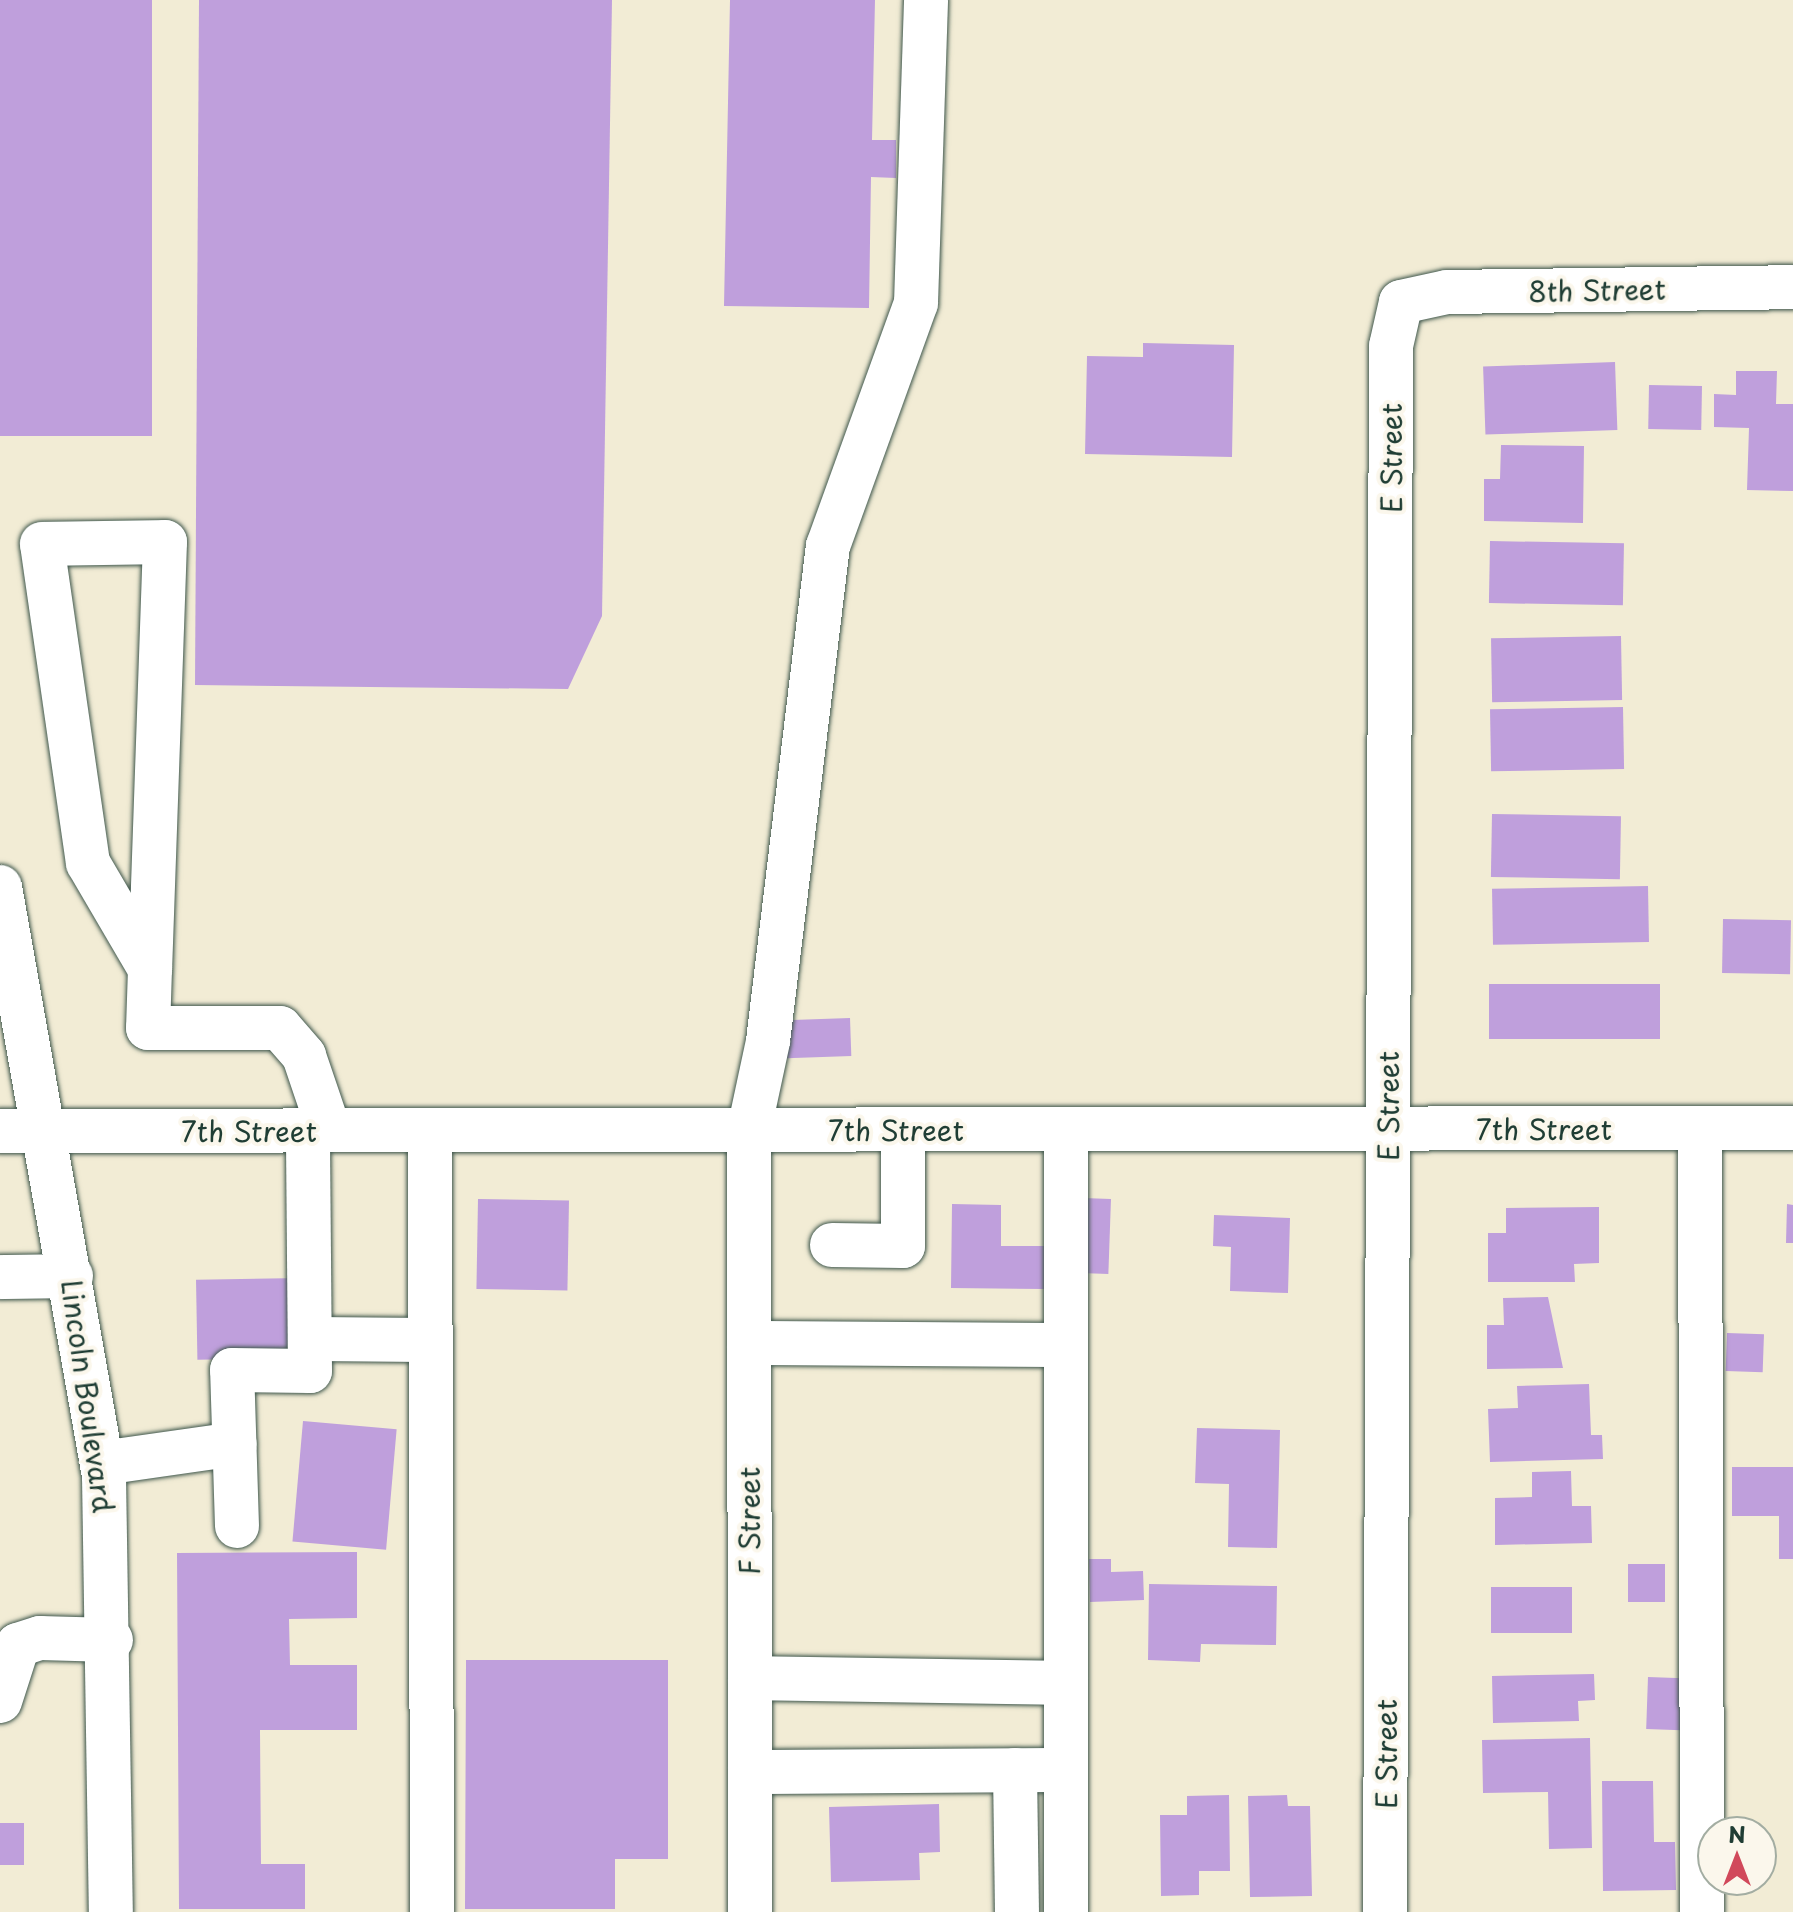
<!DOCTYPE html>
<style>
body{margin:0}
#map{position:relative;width:1793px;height:1912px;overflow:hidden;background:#f2ecd5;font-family:"Playpen Sans",sans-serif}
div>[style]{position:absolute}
.building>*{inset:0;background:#bf9fdc;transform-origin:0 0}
.roads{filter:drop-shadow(0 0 2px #3f574c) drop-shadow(0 0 2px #3f574c)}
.minor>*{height:44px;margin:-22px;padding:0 22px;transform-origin:22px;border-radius:22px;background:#fff}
.major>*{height:44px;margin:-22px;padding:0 22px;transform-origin:22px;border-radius:22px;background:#fff}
span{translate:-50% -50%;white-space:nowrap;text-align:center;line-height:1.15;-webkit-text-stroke:8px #fbf7ec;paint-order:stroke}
.street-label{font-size:28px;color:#1f3d34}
.north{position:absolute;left:1697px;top:1816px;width:80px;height:80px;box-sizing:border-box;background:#fbf7ec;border:2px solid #a3ada2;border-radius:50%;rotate:0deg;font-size:22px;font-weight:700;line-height:32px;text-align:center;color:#1f3d34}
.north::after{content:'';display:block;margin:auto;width:28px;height:36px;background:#d1495b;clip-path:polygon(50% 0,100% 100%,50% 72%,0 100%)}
</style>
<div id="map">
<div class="building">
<i style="left:0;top:0;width:152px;height:436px"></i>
<i style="clip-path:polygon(199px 0,612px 0,602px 616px,568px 689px,195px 685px)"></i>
<i style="clip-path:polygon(730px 0,875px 0,872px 140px,896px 140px,896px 178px,871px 177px,869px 308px,724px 306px)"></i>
<i style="clip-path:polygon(1143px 343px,1234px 345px,1232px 457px,1085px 454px,1087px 356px,1143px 357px)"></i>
<i style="left:1615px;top:362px;width:68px;height:132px;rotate:88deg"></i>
<i style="clip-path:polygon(1736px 371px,1777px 371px,1776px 404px,1793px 404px,1793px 491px,1747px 490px,1749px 428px,1714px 427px,1714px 394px,1736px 395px)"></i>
<i style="left:1649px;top:385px;width:53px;height:44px;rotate:1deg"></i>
<i style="clip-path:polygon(1501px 445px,1584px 446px,1583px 523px,1484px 521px,1484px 479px,1500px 479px)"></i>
<i style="left:1490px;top:541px;width:134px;height:62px;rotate:1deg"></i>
<i style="left:1621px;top:636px;width:64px;height:130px;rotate:89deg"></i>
<i style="left:1623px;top:707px;width:62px;height:133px;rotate:89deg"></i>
<i style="left:1492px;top:814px;width:129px;height:63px;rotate:1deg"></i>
<i style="left:1648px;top:886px;width:56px;height:156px;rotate:89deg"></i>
<i style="left:1723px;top:919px;width:68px;height:54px;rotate:1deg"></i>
<i style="left:1489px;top:984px;width:171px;height:55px"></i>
<i style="left:850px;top:1018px;width:38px;height:65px;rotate:88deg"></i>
<i style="left:1083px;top:1198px;width:28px;height:75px;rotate:2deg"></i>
<i style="left:478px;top:1199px;width:91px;height:90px;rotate:1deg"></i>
<i style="clip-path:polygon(952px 1204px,1001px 1205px,1001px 1246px,1045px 1246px,1044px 1289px,951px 1288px)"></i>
<i style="clip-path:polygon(1787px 1204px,1793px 1205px,1793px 1243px,1786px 1243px)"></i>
<i style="clip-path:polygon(1599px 1207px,1599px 1263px,1574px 1264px,1575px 1282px,1488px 1282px,1488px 1233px,1506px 1233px,1506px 1208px)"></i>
<i style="clip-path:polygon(1214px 1215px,1290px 1218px,1288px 1293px,1230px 1291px,1231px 1247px,1213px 1246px)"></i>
<i style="left:301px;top:1278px;width:80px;height:105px;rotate:89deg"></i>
<i style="clip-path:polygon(1548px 1297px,1563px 1368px,1487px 1369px,1487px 1325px,1504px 1325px,1503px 1298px)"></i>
<i style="left:1727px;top:1333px;width:37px;height:38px;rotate:2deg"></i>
<i style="clip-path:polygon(1589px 1384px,1591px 1435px,1602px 1435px,1603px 1459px,1490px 1462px,1488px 1409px,1518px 1408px,1517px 1386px)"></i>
<i style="left:303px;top:1421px;width:94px;height:121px;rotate:5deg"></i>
<i style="clip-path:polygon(1197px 1428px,1280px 1430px,1277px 1548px,1228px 1547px,1229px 1484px,1195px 1483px)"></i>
<i style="clip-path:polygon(1732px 1467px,1793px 1467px,1793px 1559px,1779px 1559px,1779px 1516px,1732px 1516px)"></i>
<i style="clip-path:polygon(1571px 1471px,1572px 1506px,1591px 1506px,1592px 1543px,1495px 1545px,1495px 1498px,1532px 1497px,1532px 1472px)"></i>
<i style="clip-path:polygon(357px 1552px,357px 1618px,289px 1619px,290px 1665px,357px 1665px,357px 1730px,260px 1730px,261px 1864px,305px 1864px,305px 1909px,179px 1909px,177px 1553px)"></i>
<i style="clip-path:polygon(1089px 1559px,1111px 1559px,1111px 1572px,1143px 1571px,1144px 1600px,1090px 1602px)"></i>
<i style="left:1628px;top:1564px;width:37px;height:38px"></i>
<i style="clip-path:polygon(1149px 1584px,1277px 1586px,1276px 1645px,1201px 1644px,1200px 1662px,1148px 1660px)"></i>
<i style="left:1491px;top:1587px;width:81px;height:46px"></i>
<i style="clip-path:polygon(466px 1660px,668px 1660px,668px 1859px,615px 1859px,615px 1909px,465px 1909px)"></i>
<i style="clip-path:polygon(1594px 1674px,1595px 1700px,1578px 1701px,1579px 1721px,1493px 1723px,1492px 1676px)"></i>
<i style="left:1648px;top:1677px;width:35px;height:52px;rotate:2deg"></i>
<i style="clip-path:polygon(1590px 1738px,1592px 1848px,1549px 1849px,1548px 1792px,1483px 1793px,1482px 1740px)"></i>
<i style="clip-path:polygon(1602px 1781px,1653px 1781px,1654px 1842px,1675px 1842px,1676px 1890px,1603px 1891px)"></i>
<i style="clip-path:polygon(1229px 1795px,1230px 1871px,1199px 1871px,1199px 1895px,1161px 1896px,1160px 1815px,1187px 1815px,1187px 1796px)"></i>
<i style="clip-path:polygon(1287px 1795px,1288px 1806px,1310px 1806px,1312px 1896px,1250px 1897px,1248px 1796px)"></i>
<i style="clip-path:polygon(939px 1804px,940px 1852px,919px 1853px,920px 1880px,831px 1882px,829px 1807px)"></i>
<i style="left:0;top:1823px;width:24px;height:42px"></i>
</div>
<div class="roads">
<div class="minor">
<i style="left:150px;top:969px;width:123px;rotate:-120.3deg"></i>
<i style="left:88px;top:863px;width:322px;rotate:-98.2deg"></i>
<i style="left:42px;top:544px;width:123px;rotate:-0.9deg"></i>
<i style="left:165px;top:542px;width:427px;rotate:92deg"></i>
<i style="left:150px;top:969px;width:59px;rotate:91.9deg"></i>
<i style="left:148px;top:1028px;width:132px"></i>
<i style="left:280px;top:1028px;width:37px;rotate:49deg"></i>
<i style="left:304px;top:1056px;width:78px;rotate:71.3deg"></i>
<i style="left:1700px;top:1128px;width:784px;rotate:89.85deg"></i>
<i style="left:430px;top:1130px;width:782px;rotate:89.85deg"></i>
<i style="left:1066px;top:1130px;width:782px;rotate:90deg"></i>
<i style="left:0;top:1131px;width:1793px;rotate:-0.1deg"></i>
<i style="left:832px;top:1245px;width:71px;rotate:0.8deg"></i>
<i style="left:903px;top:1246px;width:116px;rotate:-90deg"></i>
<i style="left:0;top:1277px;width:71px;rotate:-0.8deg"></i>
<i style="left:310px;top:1339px;width:120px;rotate:0.5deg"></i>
<i style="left:749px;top:1343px;width:317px;rotate:0.4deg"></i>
<i style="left:102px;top:1463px;width:134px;rotate:-8.1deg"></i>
<i style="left:237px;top:1526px;width:156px;rotate:-91.8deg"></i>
<i style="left:232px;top:1370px;width:78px;rotate:0.7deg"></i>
<i style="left:310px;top:1371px;width:240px;rotate:-90.5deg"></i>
<i style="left:750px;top:1678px;width:316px;rotate:0.9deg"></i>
<i style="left:0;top:1701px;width:59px;rotate:-72.2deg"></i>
<i style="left:18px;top:1645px;width:23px;rotate:-18deg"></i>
<i style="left:40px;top:1638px;width:71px;rotate:1.6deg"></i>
<i style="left:1015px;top:1770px;width:142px;rotate:89.2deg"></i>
<i style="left:750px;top:1772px;width:316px;rotate:-0.4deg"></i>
<i style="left:750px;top:1912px;width:782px;rotate:-90.07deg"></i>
<i style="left:749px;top:1130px;width:91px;rotate:-77.9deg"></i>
<i style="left:768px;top:1041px;width:499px;rotate:-83.1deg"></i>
<i style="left:828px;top:546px;width:258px;rotate:-70.1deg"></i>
<i style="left:916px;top:303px;width:303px;rotate:-88.1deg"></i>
<i style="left:1385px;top:1912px;width:1566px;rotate:-89.78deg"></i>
<i style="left:1391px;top:346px;width:45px;rotate:-77.2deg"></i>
<i style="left:1401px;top:302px;width:47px;rotate:-12.3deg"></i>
<i style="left:1447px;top:292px;width:346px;rotate:-0.8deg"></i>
</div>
<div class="major">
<i style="left:0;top:887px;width:598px;rotate:79.99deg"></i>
<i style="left:104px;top:1476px;width:436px;rotate:89.1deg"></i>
</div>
</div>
<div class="street-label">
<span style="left:1597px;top:290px;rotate:-1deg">8th Street</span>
<span style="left:1391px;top:458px;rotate:-90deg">E Street</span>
<span style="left:1388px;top:1106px;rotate:-90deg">E Street</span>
<span style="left:1544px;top:1129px">7th Street</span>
<span style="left:896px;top:1130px">7th Street</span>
<span style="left:249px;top:1131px">7th Street</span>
<span style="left:88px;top:1396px;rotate:82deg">Lincoln Boulevard</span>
<span style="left:749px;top:1521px;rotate:-90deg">F Street</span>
<span style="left:1386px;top:1754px;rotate:-90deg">E Street</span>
</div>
<div class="north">N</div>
</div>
